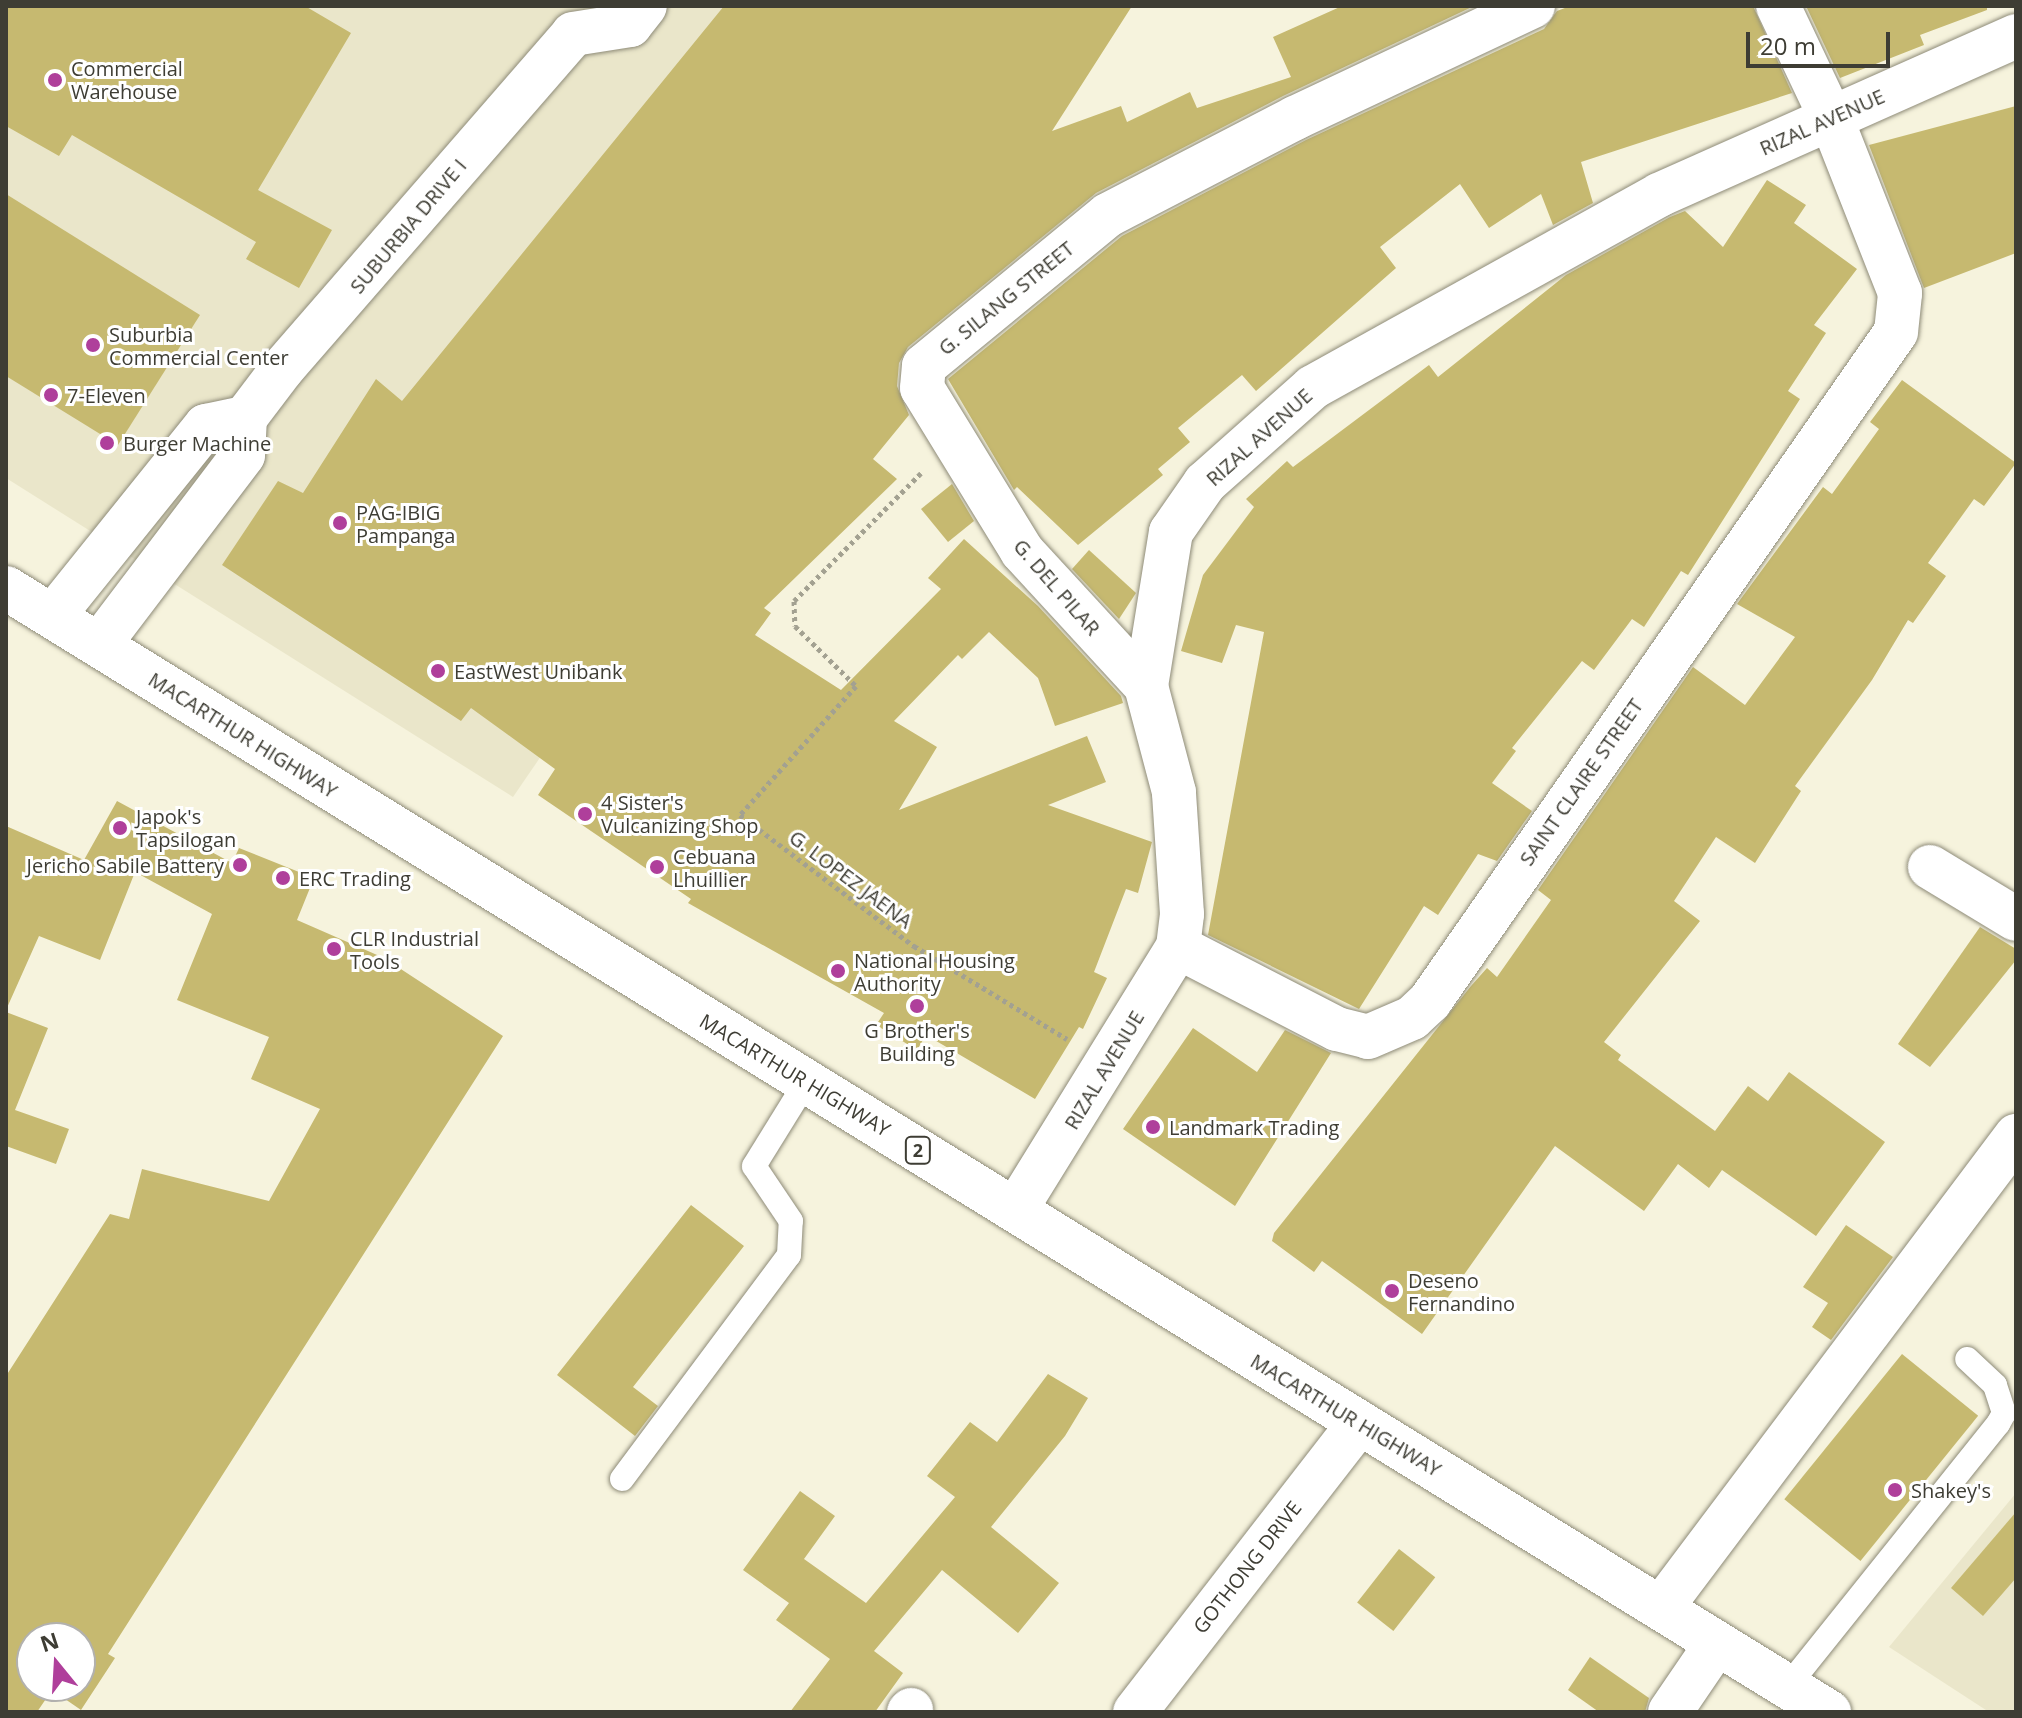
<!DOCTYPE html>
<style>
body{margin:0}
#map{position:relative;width:2022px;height:1718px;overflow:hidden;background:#f6f3dd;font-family:"Open Sans",sans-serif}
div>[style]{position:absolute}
.built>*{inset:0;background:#eae6ca}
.building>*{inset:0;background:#c6b970;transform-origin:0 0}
.path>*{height:5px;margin-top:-2.5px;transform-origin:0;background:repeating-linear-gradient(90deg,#a3a191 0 4px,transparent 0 8px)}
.roads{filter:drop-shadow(0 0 2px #8e8b78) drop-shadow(0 0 2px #8e8b78)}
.lane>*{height:24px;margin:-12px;padding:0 12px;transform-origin:12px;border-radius:12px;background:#fff}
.street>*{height:44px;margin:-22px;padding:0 22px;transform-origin:22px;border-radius:22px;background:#fff}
.secondary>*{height:44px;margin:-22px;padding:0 22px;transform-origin:22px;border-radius:22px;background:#fff}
.highway>*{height:44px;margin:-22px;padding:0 22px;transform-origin:22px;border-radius:22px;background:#fff}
.dots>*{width:22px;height:22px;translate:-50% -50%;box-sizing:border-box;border:4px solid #fff;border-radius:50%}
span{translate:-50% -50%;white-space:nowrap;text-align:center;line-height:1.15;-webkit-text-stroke:6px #fff;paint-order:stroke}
.shield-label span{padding:2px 6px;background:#fff;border:2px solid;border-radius:6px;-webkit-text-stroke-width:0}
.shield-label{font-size:18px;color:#3e3d34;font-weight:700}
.poi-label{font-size:20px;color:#3e3d34}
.left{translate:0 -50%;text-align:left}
.right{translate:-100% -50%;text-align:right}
.street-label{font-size:20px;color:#3e3d34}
.frame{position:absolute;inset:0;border:8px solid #3e3d34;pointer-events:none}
.north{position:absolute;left:16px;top:1622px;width:80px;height:80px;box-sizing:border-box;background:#fff;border:2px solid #b2b1ae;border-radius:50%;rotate:342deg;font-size:22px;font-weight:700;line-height:32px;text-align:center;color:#3e3d34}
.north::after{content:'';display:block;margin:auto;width:28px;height:36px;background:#af3f9b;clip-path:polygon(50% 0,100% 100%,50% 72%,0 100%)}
.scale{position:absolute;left:1746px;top:32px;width:144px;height:36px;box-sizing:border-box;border:4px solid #3e3d34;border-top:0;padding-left:10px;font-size:24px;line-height:28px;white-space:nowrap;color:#3e3d34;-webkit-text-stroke:6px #fff;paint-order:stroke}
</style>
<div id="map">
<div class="built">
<i style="clip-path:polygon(6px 6px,1055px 6px,513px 797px,6px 478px)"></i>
<i style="clip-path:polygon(2016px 1493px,2016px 1712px,1989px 1712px,1889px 1647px)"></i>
</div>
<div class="building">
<i style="clip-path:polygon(6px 6px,305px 6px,351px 33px,258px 190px,332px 230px,299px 288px,246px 259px,256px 242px,72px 135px,59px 156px,6px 126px)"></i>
<i style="clip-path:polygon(724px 6px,1132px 6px,1052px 131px,1121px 106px,1127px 122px,1190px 92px,1197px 108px,1291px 77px,1273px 37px,1342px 6px,1474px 6px,1283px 96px,1096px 193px,908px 347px,899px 363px,897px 386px,909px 415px,873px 459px,897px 479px,764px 608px,771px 613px,755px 635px,841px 690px,941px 589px,928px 578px,964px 539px,1038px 606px,1121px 696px,1123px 703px,1055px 726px,1038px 678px,989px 632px,962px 659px,958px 655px,894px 721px,937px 747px,899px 810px,1087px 736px,1106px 782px,1048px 805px,1152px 842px,1138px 893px,1126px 889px,1094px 972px,1107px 978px,1083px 1029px,1079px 1027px,1035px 1099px,926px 1035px,917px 1050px,876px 1025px,884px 1013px,688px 903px,691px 899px,538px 795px,555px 769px,471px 708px,461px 721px,222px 565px,278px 481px,303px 493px,376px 379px,402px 401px)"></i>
<i style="clip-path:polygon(1570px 6px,1753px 6px,1792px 93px,1581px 162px,1593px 203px,1553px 225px,1541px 194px,1489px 228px,1460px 184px,1380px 247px,1396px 268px,1256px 391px,1242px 375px,1178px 428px,1190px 442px,1158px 469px,1163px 475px,1078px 545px,1017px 487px,1014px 490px,948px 379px,1122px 236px,1306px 140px,1544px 29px,1557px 11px)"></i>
<i style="clip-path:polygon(1806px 6px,1987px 6px,1987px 10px,1920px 35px,1924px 45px,1840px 78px)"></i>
<i style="clip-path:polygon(2016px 106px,2016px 253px,1924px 288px,1869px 145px)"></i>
<i style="clip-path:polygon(1767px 180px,1806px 205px,1794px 223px,1857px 269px,1814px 325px,1826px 333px,1788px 391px,1800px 399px,1688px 575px,1681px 571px,1644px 627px,1632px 619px,1594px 670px,1582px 661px,1512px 748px,1516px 751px,1492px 783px,1532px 811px,1497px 861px,1478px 854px,1438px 915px,1424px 906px,1359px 1009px,1208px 935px,1264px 632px,1236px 625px,1222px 663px,1181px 651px,1203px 575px,1254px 507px,1246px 499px,1287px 461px,1293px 467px,1429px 365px,1438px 377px,1566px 275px,1670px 217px,1685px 211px,1723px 247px)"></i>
<i style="clip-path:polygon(6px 194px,200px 315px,118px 445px,6px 376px)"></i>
<i style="clip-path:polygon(1902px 380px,2016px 463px,1984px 506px,1974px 499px,1928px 563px,1946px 576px,1913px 623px,1908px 620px,1872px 680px,1795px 786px,1801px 791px,1755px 863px,1716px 837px,1674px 901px,1700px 921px,1604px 1042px,1621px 1055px,1618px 1060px,1715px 1131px,1748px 1086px,1768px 1101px,1789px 1072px,1885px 1142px,1816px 1236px,1722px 1170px,1709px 1188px,1678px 1164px,1644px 1211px,1555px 1146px,1422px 1334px,1322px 1261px,1314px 1272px,1272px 1241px,1274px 1233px,1471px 986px,1487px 968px,1497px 977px,1551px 900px,1538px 890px,1693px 667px,1745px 705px,1795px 637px,1737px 604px,1823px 487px,1832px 494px,1879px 429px,1870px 422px)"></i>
<i style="clip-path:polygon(952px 484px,974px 521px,948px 542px,921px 509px)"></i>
<i style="clip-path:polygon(1089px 550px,1136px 593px,1119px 619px,1072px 569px)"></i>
<i style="clip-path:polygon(evenodd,117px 801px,232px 863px,239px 848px,314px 878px,297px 920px,384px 958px,503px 1036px,108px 1654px,115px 1658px,81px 1710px,52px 1690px,37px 1712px,6px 1712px,6px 1376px,110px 1214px,129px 1219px,142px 1169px,269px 1201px,320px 1109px,251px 1079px,269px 1037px,177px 1000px,212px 914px,135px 872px,100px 960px,39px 936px,6px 1010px,6px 826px,84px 860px,117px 801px,32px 1638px,80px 1638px,80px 1686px,32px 1686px,32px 1638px)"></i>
<i style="clip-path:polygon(1980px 927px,2016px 949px,2016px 960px,1930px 1067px,1898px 1044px)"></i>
<i style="clip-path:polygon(6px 1012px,48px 1028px,15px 1110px,69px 1129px,56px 1164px,6px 1146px)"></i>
<i style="clip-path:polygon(1193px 1028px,1257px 1072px,1285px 1030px,1331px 1053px,1235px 1206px,1123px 1129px)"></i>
<i style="clip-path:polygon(691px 1205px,744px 1246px,633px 1387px,658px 1406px,635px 1436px,557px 1375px)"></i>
<i style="clip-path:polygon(1846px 1225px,1893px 1257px,1831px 1340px,1812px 1327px,1828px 1303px,1803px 1287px)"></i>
<i style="left:1902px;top:1354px;width:98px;height:187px;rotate:39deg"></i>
<i style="clip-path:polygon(1048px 1374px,1088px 1398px,1065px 1436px,991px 1527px,1059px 1583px,1018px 1633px,942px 1570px,874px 1651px,903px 1673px,875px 1712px,790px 1712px,830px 1659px,776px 1620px,789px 1603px,743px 1570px,800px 1491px,835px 1516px,804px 1559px,866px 1603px,955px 1497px,927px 1476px,970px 1422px,997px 1442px)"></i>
<i style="clip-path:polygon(2016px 1512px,2016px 1578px,1983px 1616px,1951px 1588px)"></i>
<i style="left:1399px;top:1549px;width:46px;height:68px;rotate:38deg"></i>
<i style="clip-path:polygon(1590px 1657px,1649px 1698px,1645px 1712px,1599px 1712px,1568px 1690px)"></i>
</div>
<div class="path">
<i style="left:921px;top:473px;width:180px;rotate:134.8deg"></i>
<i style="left:794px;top:601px;width:25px;rotate:88deg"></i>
<i style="left:795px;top:626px;width:86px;rotate:44.5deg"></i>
<i style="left:856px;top:686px;width:173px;rotate:132deg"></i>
<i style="left:740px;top:815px;width:218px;rotate:37deg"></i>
<i style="left:914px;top:946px;width:179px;rotate:31.3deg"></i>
</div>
<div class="roads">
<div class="lane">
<i style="left:622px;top:1479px;width:279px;rotate:-53.3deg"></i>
<i style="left:789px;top:1255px;width:34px;rotate:-87deg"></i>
<i style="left:791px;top:1221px;width:66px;rotate:-123.9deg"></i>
<i style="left:754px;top:1166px;width:99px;rotate:-58.2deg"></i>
<i style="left:1788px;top:1686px;width:336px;rotate:-51.3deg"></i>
<i style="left:1998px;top:1424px;width:13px;rotate:-61deg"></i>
<i style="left:2004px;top:1413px;width:29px;rotate:-108deg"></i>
<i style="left:1995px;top:1385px;width:38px;rotate:-137deg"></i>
</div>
<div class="street">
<i style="left:53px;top:616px;width:244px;rotate:-51.2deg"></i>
<i style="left:206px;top:426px;width:40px;rotate:-12deg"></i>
<i style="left:99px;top:645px;width:238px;rotate:-52.8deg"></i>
<i style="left:243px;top:455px;width:37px;rotate:-87deg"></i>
<i style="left:245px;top:418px;width:63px;rotate:-52.8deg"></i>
<i style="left:283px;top:368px;width:442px;rotate:-49deg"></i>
<i style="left:573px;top:34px;width:58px;rotate:-9deg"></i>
<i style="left:630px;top:25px;width:24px;rotate:-52deg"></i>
<i style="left:1146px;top:686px;width:183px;rotate:-132.6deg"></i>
<i style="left:1022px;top:551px;width:191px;rotate:-121.5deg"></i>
<i style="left:922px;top:388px;width:22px;rotate:-85deg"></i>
<i style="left:924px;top:366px;width:238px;rotate:-39.4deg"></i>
<i style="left:1108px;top:215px;width:211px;rotate:-27.4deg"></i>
<i style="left:1295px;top:118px;width:263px;rotate:-25.2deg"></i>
<i style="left:1930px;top:867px;width:100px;rotate:31.2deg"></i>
<i style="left:1178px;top:947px;width:179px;rotate:27.3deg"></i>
<i style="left:1337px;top:1029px;width:32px;rotate:14deg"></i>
<i style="left:1368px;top:1037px;width:48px;rotate:-23.4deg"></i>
<i style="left:1412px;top:1018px;width:25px;rotate:-43deg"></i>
<i style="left:1430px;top:1001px;width:815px;rotate:-55.14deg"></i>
<i style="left:1896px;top:332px;width:39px;rotate:-84deg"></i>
<i style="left:1900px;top:293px;width:188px;rotate:-111.5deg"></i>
<i style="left:1831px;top:118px;width:124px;rotate:-115.3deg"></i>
<i style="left:1661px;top:1608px;width:591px;rotate:-53.05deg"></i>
<i style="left:909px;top:1712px;width:3px;rotate:-45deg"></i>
<i style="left:1135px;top:1712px;width:366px;rotate:-52.2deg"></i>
<i style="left:1670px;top:1712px;width:83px;rotate:-55.7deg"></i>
</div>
<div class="secondary">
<i style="left:1016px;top:1209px;width:308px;rotate:-58.3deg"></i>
<i style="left:1178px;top:947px;width:33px;rotate:-83deg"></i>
<i style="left:1182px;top:914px;width:122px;rotate:-93.8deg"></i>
<i style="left:1174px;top:792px;width:110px;rotate:-104.8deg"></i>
<i style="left:1146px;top:686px;width:156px;rotate:-80.8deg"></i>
<i style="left:1171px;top:532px;width:60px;rotate:-55.2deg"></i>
<i style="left:1205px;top:483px;width:144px;rotate:-41.6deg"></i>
<i style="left:1313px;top:387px;width:396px;rotate:-29deg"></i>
<i style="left:1659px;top:195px;width:391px;rotate:-24deg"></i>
</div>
<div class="highway">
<i style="left:6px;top:588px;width:2142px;rotate:31.66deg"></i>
</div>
</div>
<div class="dots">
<i style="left:55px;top:80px;background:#af3f9b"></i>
<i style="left:93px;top:345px;background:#af3f9b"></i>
<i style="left:51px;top:395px;background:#af3f9b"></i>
<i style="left:107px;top:443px;background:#af3f9b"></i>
<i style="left:340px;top:523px;background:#af3f9b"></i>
<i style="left:438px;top:671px;background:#af3f9b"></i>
<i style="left:585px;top:814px;background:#af3f9b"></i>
<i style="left:120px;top:828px;background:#af3f9b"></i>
<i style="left:240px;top:865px;background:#af3f9b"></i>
<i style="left:657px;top:867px;background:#af3f9b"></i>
<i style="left:283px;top:878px;background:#af3f9b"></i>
<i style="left:334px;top:949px;background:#af3f9b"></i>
<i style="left:838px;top:971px;background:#af3f9b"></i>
<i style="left:917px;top:1006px;background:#af3f9b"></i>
<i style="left:1153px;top:1127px;background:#af3f9b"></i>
<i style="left:1392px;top:1291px;background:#af3f9b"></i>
<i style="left:1895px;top:1490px;background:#af3f9b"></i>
</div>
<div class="shield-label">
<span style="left:918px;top:1150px">2</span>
</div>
<div class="poi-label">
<span class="left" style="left:71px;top:80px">Commercial<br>Warehouse</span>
<span class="left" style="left:109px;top:346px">Suburbia<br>Commercial Center</span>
<span class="left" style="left:67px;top:395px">7-Eleven</span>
<span class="left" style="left:123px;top:443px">Burger Machine</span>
<span class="left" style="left:356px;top:524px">PAG-IBIG<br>Pampanga</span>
<span class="left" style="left:454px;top:671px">EastWest Unibank</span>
<span class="left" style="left:601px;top:814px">4 Sister's<br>Vulcanizing Shop</span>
<span class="left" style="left:136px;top:828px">Japok's<br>Tapsilogan</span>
<span class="left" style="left:673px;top:868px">Cebuana<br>Lhuillier</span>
<span class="right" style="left:224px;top:865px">Jericho Sabile Battery</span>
<span class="left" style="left:299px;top:878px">ERC Trading</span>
<span class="left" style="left:350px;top:950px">CLR Industrial<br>Tools</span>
<span class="left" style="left:854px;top:972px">National Housing<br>Authority</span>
<span style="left:917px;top:1042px">G Brother's<br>Building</span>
<span class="left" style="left:1169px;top:1127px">Landmark Trading</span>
<span class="left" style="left:1408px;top:1292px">Deseno<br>Fernandino</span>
<span class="left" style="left:1911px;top:1490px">Shakey's</span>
</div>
<div class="street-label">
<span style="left:1822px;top:122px;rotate:-24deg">RIZAL AVENUE</span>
<span style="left:408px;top:226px;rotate:-50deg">SUBURBIA DRIVE I</span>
<span style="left:1006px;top:298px;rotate:-39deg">G. SILANG STREET</span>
<span style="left:1259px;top:437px;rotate:-42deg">RIZAL AVENUE</span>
<span style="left:1057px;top:587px;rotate:49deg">G. DEL PILAR</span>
<span style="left:243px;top:735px;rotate:32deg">MACARTHUR HIGHWAY</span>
<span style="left:1581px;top:782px;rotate:-55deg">SAINT CLAIRE STREET</span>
<span style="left:851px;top:879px;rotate:37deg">G. LOPEZ JAENA</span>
<span style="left:1104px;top:1070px;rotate:-59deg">RIZAL AVENUE</span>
<span style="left:795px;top:1075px;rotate:31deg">MACARTHUR HIGHWAY</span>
<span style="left:1346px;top:1415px;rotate:31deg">MACARTHUR HIGHWAY</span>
<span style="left:1247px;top:1567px;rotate:-52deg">GOTHONG DRIVE</span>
</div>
<div class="frame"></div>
<div class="north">N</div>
<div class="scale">20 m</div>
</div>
